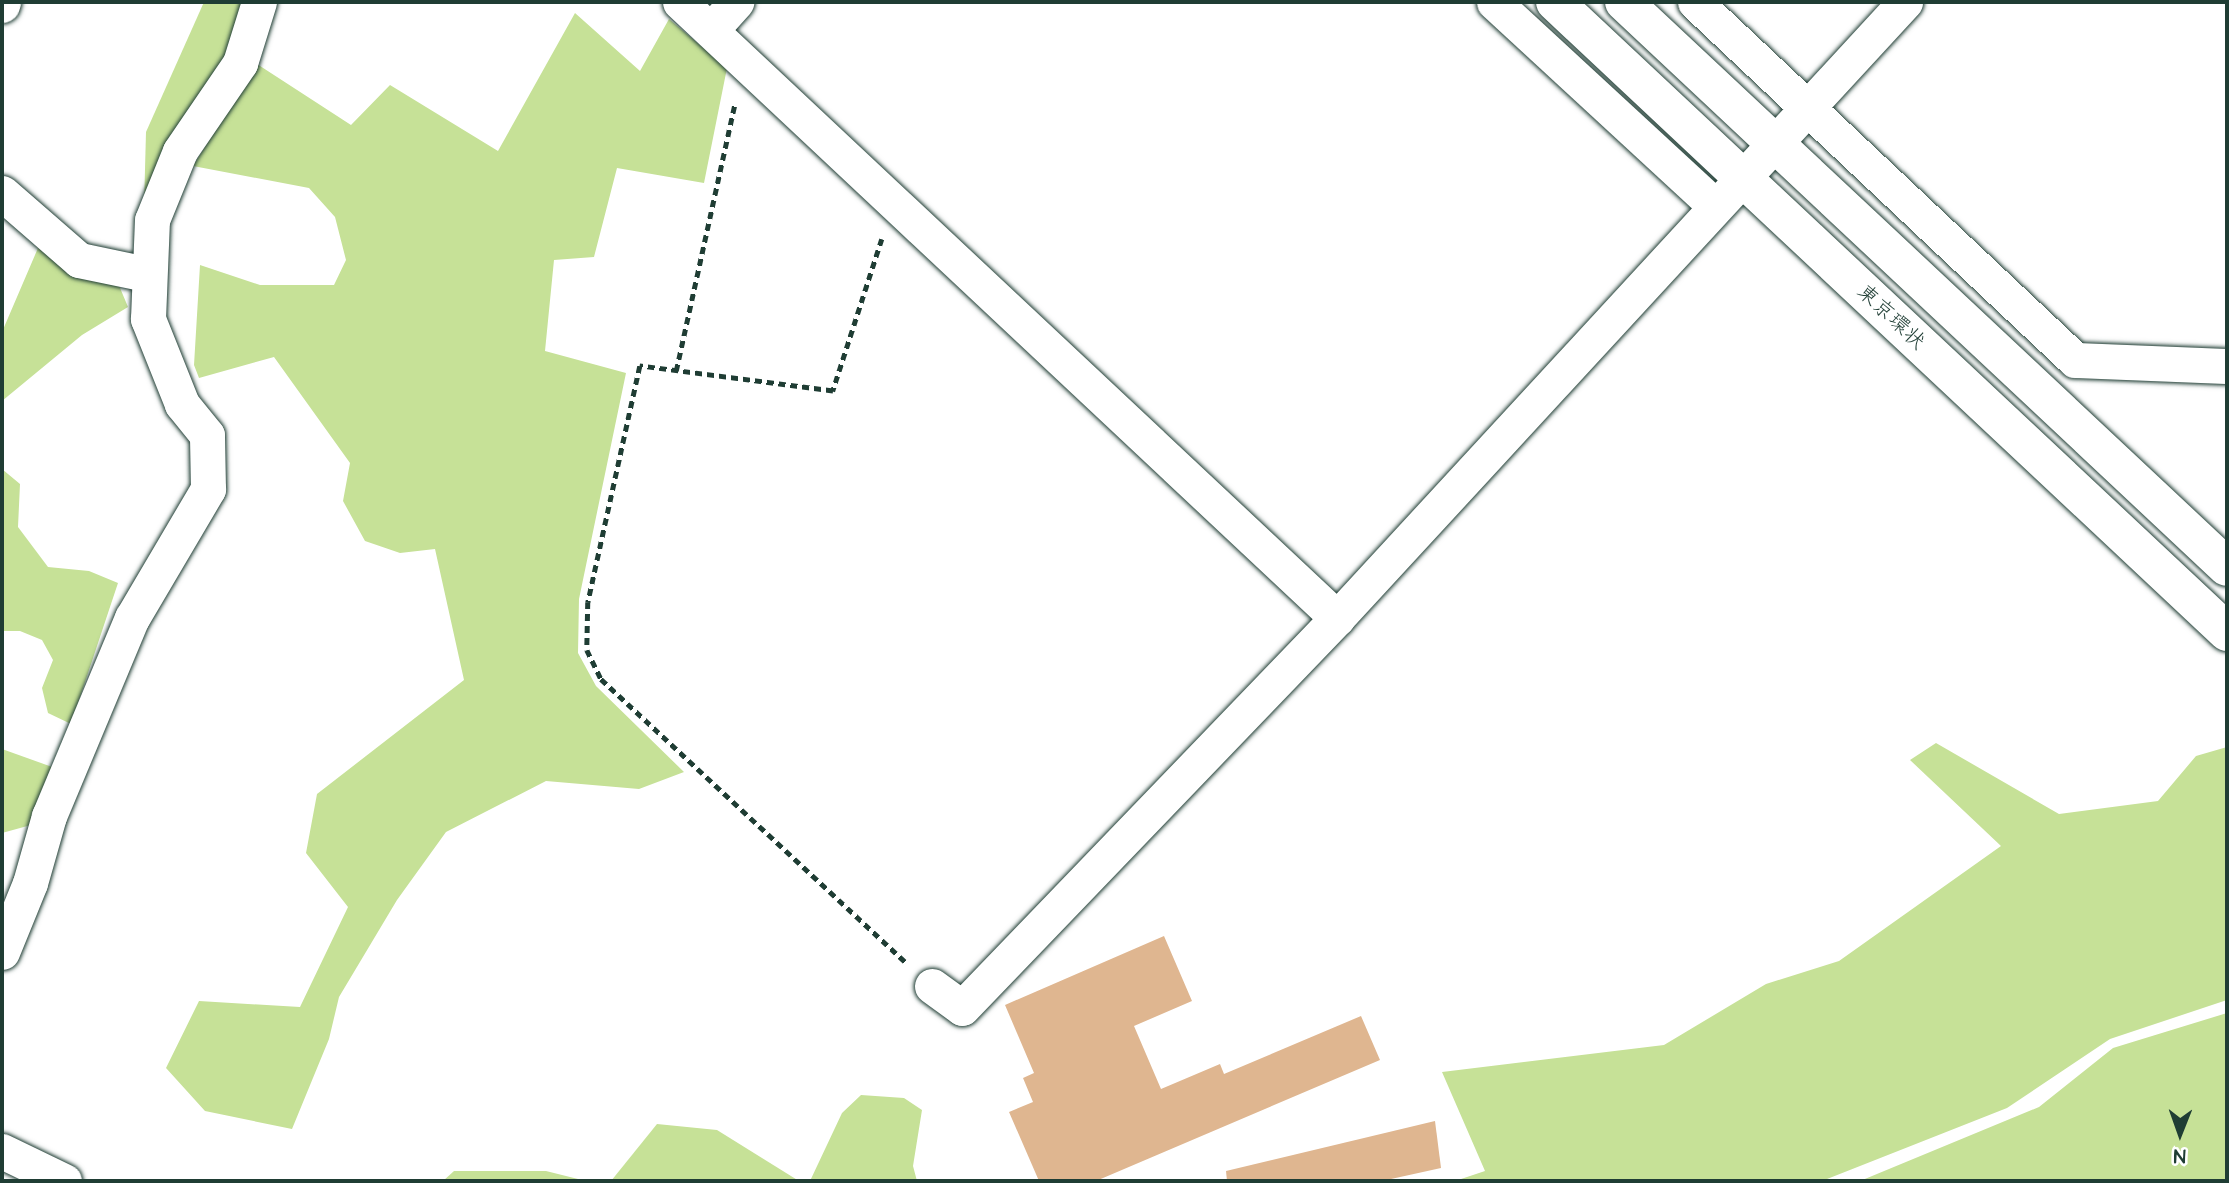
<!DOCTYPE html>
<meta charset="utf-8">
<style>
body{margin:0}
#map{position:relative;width:2229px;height:1183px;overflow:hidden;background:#fff;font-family:"Architects Daughter","Klee One",sans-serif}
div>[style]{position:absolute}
.green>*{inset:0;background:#c6e197}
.building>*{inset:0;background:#dfb690}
.path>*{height:4.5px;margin-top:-2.25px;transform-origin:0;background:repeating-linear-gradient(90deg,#1f3d34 0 7px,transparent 0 12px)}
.roads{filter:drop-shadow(0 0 2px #1f3d34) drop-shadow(0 0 2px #1f3d34)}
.minor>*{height:35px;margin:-17.5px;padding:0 17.5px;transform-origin:17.5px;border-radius:17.5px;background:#fff}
.highway>*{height:38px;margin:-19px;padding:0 19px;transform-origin:19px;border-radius:19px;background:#fff}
span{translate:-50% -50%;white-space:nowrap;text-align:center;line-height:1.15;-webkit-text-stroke:7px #fff;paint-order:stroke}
.street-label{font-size:21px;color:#1f3d34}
.frame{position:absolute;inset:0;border:4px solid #1f3d34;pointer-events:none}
.north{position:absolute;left:2145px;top:1099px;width:70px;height:70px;-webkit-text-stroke:5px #fff;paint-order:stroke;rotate:181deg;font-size:19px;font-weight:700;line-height:28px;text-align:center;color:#1f3d34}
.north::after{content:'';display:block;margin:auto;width:24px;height:32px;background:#1f3d34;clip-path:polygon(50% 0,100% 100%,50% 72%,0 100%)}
</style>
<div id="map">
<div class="green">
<i style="clip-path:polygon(204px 2px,247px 2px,230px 59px,144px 207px,146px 132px)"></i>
<i style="clip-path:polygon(575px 13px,640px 71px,669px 19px,727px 68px,704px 183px,617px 168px,594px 257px,554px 260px,545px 351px,626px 373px,579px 599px,578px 653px,596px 686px,684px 772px,639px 789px,546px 781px,446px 832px,397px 900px,339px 997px,329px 1039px,292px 1129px,205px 1111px,166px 1068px,199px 1001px,300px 1007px,348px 907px,306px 853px,317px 794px,464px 680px,435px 549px,400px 553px,365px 541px,343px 501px,350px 463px,274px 357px,199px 378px,194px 365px,200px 265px,260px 285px,334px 285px,346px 260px,335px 217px,309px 188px,193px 166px,257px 64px,351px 125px,390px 85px,498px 151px)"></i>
<i style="clip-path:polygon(38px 248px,74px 269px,118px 283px,128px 307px,82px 335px,2px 401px,2px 332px)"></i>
<i style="clip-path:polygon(2px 469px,20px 484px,18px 527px,48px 567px,89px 571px,118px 583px,71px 724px,48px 713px,42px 688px,53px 660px,42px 640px,20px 631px,2px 631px)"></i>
<i style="clip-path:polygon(1936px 743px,2059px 814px,2158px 801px,2196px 756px,2227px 747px,2227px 1000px,2110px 1039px,2007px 1108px,1822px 1181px,1455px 1181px,1485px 1171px,1442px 1072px,1664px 1045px,1766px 984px,1839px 961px,2001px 846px,1910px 760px)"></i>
<i style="clip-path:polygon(2px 749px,55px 768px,31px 825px,2px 833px)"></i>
<i style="clip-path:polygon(2227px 1013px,2227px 1181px,1860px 1181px,2039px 1107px,2113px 1048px)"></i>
<i style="clip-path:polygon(861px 1095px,904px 1098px,922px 1110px,913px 1166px,917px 1181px,810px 1181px,842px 1113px)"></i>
<i style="clip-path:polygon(657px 1124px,717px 1130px,799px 1181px,611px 1181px)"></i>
<i style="clip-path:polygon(454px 1171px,546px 1171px,586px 1181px,443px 1181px)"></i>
</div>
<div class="building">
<i style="clip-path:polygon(1164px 936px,1192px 1001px,1134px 1026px,1161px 1089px,1220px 1064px,1224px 1074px,1361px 1016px,1380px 1060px,1096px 1181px,1039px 1181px,1009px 1112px,1033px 1102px,1023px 1078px,1034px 1073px,1005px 1005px)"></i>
<i style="clip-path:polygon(1435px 1121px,1441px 1168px,1382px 1181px,1227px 1181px,1226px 1171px)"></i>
</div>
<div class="path">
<i style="left:882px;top:239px;width:160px;rotate:107.9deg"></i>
<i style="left:833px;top:391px;width:195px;rotate:-172.6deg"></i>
<i style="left:640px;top:366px;width:242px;rotate:102.4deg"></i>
<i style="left:588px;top:602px;width:48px;rotate:91.2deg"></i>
<i style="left:587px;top:650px;width:32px;rotate:64deg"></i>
<i style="left:601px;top:679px;width:417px;rotate:42.9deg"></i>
<i style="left:676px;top:371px;width:275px;rotate:-77.6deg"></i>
</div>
<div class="roads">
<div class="minor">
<i style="left:680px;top:2px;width:901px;rotate:43.16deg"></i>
<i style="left:1494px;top:2px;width:301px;rotate:42.7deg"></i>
<i style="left:1695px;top:2px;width:522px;rotate:43.29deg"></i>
<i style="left:2075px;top:360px;width:152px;rotate:2.3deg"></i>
<i style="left:2px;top:5px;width:3px;rotate:-72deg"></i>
<i style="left:711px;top:30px;width:38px;rotate:-48deg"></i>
<i style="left:2px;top:193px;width:102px;rotate:41deg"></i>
<i style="left:79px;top:260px;width:68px;rotate:11.8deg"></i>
<i style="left:2px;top:952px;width:74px;rotate:-67.9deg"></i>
<i style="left:30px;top:883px;width:70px;rotate:-74.2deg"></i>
<i style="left:49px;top:816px;width:215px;rotate:-67.3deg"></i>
<i style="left:132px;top:618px;width:150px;rotate:-59.5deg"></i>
<i style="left:208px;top:489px;width:54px;rotate:-91.1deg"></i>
<i style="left:207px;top:435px;width:40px;rotate:-129deg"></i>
<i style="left:182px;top:404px;width:92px;rotate:-111.8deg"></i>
<i style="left:148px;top:319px;width:99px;rotate:-87.7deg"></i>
<i style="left:152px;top:220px;width:74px;rotate:-67.9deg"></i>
<i style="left:180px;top:151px;width:107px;rotate:-55.7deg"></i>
<i style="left:240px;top:63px;width:64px;rotate:-72.7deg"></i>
<i style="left:932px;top:986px;width:37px;rotate:36deg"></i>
<i style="left:962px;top:1008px;width:541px;rotate:-46.12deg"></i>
<i style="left:1337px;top:618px;width:838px;rotate:-47.32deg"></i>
<i style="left:2px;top:1151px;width:69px;rotate:25.8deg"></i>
</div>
<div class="highway">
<i style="left:1555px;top:2px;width:921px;rotate:43.15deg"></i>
<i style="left:1624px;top:2px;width:826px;rotate:43.14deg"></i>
</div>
</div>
<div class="street-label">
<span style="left:1891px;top:317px;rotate:43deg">東京環状</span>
</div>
<div class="frame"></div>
<div class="north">N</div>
</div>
